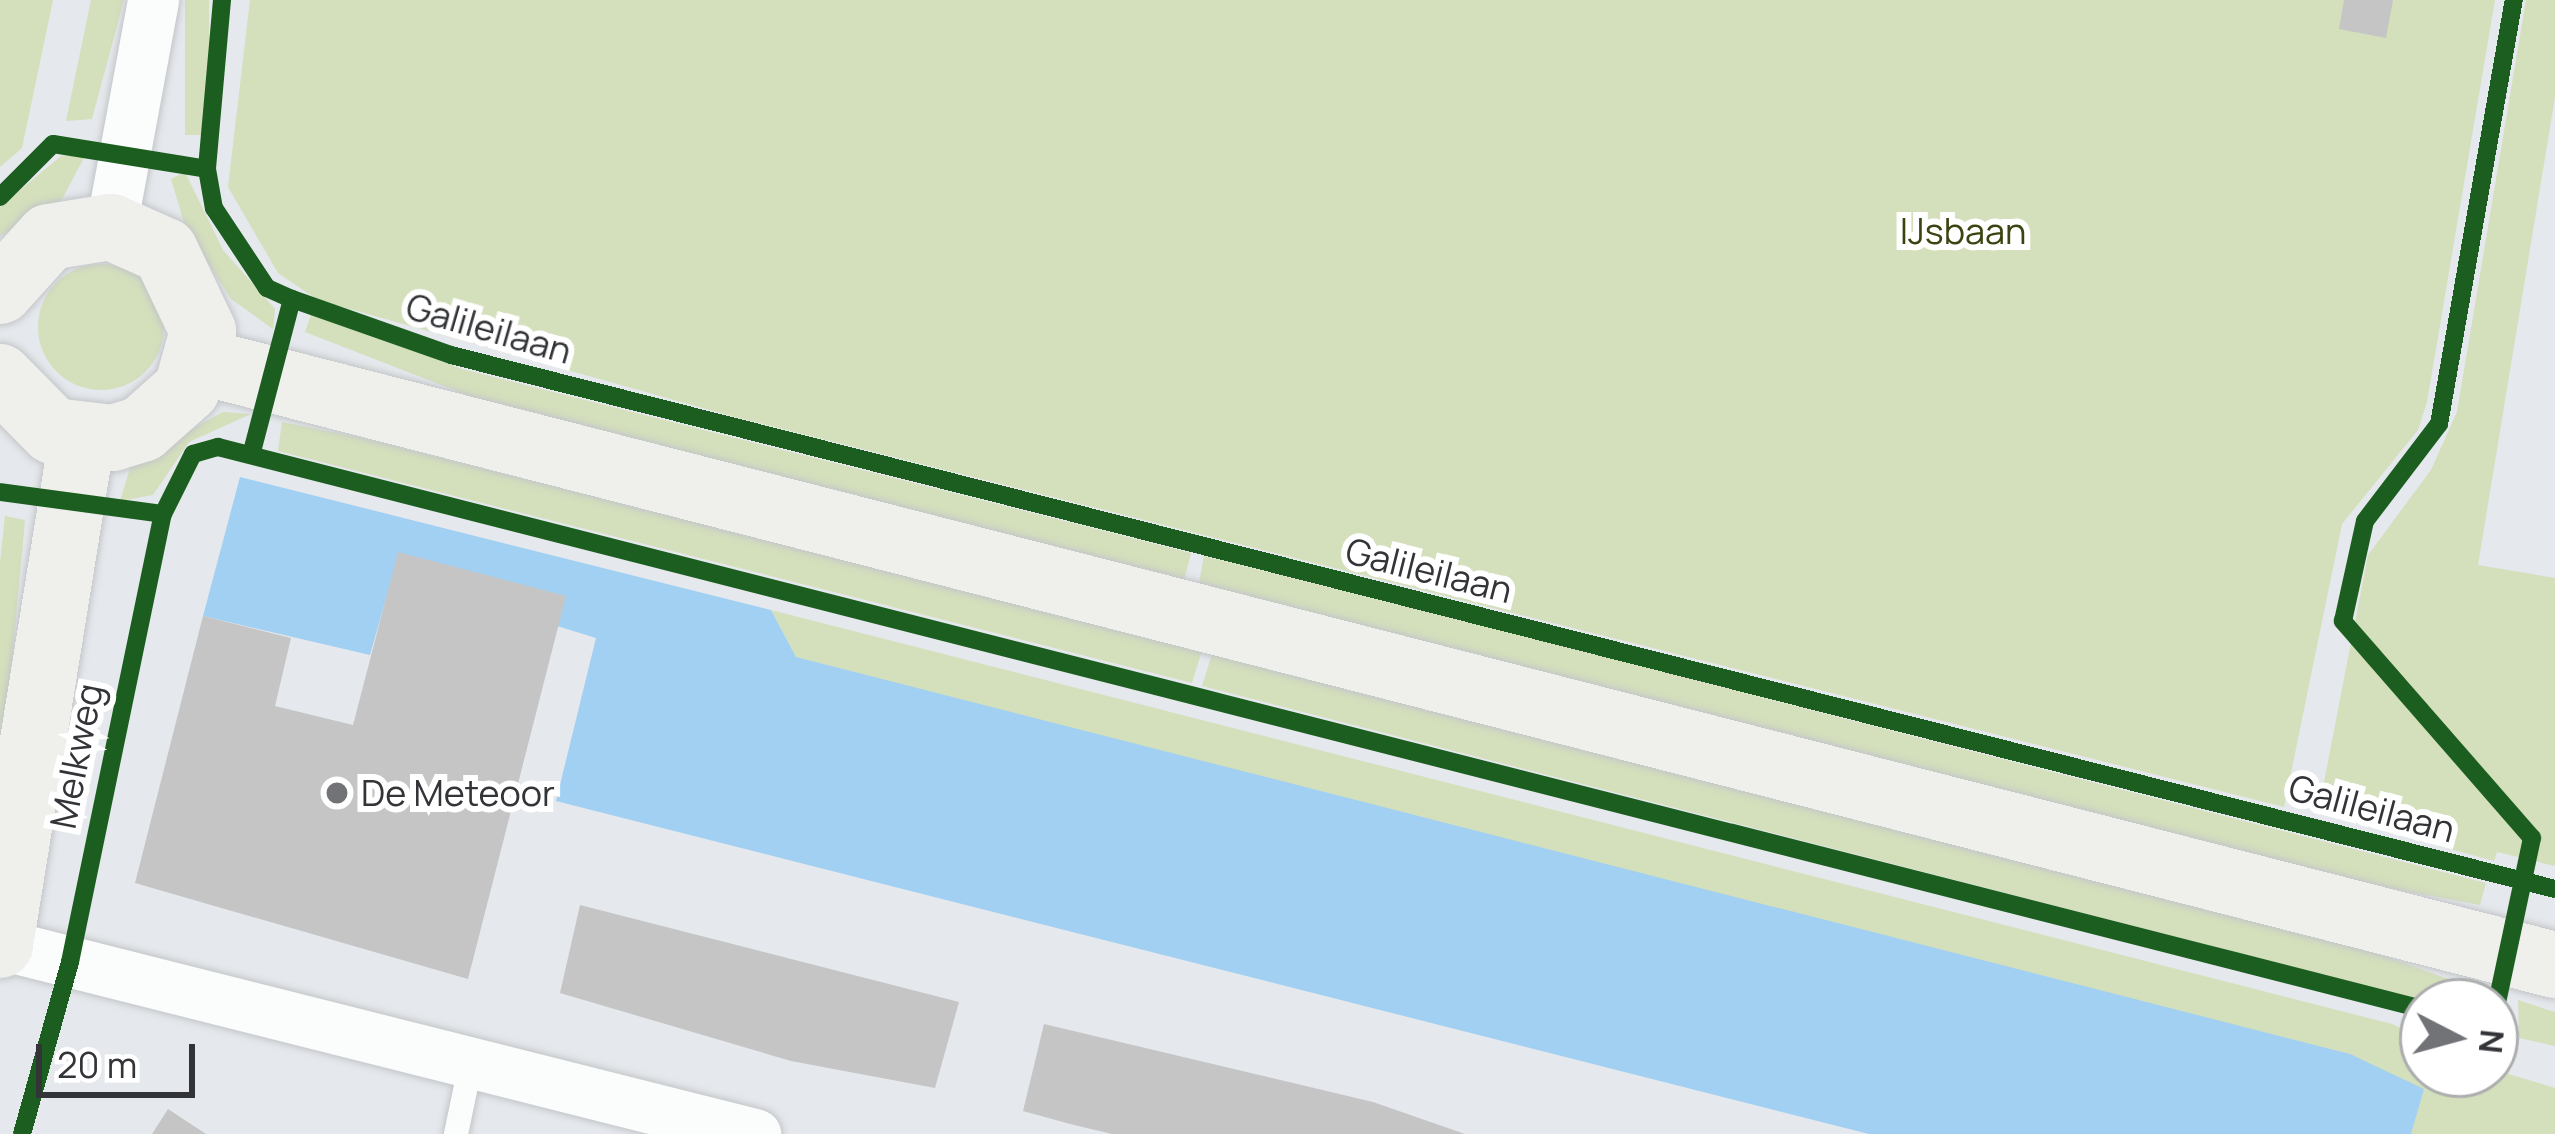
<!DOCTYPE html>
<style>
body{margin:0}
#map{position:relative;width:2555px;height:1134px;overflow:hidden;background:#e5e8ec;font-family:Manrope,sans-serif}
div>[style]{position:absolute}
.green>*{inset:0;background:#d4dfbc;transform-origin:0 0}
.round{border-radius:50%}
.water>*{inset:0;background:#a2d0f2}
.building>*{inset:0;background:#c5c5c6}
.roads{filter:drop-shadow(0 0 3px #c3c6c9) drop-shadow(0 0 3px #c3c6c9)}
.lane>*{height:24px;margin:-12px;padding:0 12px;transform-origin:12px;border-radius:12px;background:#fbfcfc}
.street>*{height:51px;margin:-25.5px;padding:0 25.5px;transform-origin:25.5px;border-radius:25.5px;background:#fbfcfc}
.secondary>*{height:66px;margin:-33px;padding:0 33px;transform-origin:33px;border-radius:33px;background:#efefec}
.cycleway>*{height:18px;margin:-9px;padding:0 9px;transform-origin:9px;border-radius:9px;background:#1b5e20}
.dots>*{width:33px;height:33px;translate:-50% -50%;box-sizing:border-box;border:6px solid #fff;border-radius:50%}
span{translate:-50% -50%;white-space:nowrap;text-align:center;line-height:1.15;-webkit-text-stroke:12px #fff;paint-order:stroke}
.park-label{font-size:36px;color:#394410}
.street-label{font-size:36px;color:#323437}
.poi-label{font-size:36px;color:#323437}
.left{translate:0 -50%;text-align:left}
.north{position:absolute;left:2399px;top:978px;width:120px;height:120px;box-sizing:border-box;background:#fff;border:3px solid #adaeaf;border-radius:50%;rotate:96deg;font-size:33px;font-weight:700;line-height:48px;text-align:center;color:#323437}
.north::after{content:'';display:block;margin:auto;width:42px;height:54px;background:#717376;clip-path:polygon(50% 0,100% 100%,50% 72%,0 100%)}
.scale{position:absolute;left:36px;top:1044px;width:159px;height:54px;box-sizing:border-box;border:6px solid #323437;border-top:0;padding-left:15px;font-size:36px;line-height:42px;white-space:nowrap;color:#323437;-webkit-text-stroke:9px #fff;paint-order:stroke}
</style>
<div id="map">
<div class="green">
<i style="clip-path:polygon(0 0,53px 0,22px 148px,0 167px)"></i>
<i style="clip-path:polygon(91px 0,124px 0,92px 119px,66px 121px)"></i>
<i style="left:185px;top:0;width:24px;height:135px"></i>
<i style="clip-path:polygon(250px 0,2495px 0,2427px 402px,2418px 430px,2342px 524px,2284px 807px,731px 416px,318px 300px,278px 273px,228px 187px)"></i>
<i style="clip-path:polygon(2526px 0,2555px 0,2555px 97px,2478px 565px,2555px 578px,2555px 866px,2497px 852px,2494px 861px,2318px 813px,2368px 555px,2431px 470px,2457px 412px)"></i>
<i style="clip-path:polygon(86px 154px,59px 205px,0 236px,0 207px,61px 156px)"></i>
<i style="clip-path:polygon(185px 172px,223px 250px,275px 309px,273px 329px,231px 299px,186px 229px,171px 179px)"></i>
<i class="round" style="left:38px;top:264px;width:126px;height:126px"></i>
<i style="clip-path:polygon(312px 312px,462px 369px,1191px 553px,1184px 581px,534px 421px,305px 332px)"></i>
<i style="clip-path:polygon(223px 412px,251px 414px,189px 442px,153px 495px,120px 501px,132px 462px)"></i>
<i style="clip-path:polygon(282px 422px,362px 438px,1202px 650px,1192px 683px,278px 451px)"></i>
<i style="clip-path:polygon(5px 516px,25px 520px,0 792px,0 562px)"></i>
<i style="clip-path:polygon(1204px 556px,1522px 636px,2486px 883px,2480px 905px,2286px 869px,1198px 588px)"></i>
<i style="clip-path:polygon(771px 610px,2392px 1024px,2423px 1039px,2423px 1074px,2495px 1070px,2555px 1088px,2555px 1134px,2411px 1134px,2423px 1089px,796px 657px)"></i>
<i style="clip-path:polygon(1212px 654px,2343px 941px,2462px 984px,2456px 1002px,2429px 1002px,1202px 686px)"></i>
<i style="clip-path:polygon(2518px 1000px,2555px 1012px,2555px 1046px,2519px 1038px)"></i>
</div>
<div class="water">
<i style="clip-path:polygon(240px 477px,771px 610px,796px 657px,2350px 1054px,2424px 1089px,2411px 1134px,1869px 1134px,556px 801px,596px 638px,557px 626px,565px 596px,399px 553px,370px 655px,203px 616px)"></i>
</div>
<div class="building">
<i style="clip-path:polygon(2344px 0,2393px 0,2386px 38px,2339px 29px)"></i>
<i style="clip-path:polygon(398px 552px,566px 596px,468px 979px,135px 883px,203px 616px,291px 638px,275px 706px,353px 725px)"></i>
<i style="clip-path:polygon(580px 905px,959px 1002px,935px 1088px,791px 1061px,560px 993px)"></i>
<i style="clip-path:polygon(1044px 1024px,1373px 1102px,1465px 1134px,1112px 1134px,1070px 1124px,1023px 1111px)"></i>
<i style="clip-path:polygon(168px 1109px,206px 1134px,152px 1134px)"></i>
</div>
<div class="roads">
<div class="lane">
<i style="left:456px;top:1134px;width:74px;rotate:-78.2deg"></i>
</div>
<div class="street">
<i style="left:111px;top:227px;width:231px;rotate:-79.5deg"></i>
<i style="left:0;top:944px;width:779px;rotate:14.13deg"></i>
</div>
<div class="secondary">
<i style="left:0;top:291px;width:73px;rotate:-47.8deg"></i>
<i style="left:49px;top:237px;width:63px;rotate:-9.2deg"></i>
<i style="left:111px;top:227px;width:59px;rotate:24deg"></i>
<i style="left:165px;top:251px;width:89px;rotate:64.6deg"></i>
<i style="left:203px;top:331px;width:60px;rotate:105.4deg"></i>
<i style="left:187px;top:389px;width:60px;rotate:138.4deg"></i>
<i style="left:142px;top:429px;width:30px;rotate:163deg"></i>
<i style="left:113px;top:438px;width:60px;rotate:-173.3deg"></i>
<i style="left:53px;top:431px;width:76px;rotate:-134.5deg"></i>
<i style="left:199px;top:361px;width:2432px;rotate:14.38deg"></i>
<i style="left:0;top:945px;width:514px;rotate:-80.81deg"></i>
</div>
</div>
<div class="cycleway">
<i style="left:222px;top:0;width:170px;rotate:95.1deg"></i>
<i style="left:207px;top:169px;width:40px;rotate:80deg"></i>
<i style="left:214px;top:208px;width:96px;rotate:56.5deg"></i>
<i style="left:267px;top:288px;width:27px;rotate:24deg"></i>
<i style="left:292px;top:299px;width:157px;rotate:104.7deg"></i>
<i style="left:0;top:197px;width:75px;rotate:-45deg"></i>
<i style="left:53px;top:144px;width:156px;rotate:9.2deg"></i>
<i style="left:292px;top:299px;width:169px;rotate:19.4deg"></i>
<i style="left:451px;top:355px;width:2171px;rotate:14.24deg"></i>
<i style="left:0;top:492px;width:164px;rotate:7.7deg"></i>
<i style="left:2495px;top:1012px;width:178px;rotate:-78deg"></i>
<i style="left:2532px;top:838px;width:288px;rotate:-131.1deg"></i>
<i style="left:2343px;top:621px;width:102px;rotate:-77.6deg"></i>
<i style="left:2365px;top:521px;width:122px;rotate:-52.7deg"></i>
<i style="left:2439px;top:424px;width:431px;rotate:-80deg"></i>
<i style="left:22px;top:1134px;width:179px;rotate:-74.4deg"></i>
<i style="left:70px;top:962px;width:458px;rotate:-78.3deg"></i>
<i style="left:163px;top:514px;width:67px;rotate:-63.4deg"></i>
<i style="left:193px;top:454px;width:26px;rotate:-16deg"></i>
<i style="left:218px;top:447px;width:2275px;rotate:14.3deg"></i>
</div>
<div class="dots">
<i style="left:337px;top:793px;background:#717376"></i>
</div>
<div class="park-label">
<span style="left:1963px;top:231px">IJsbaan</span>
</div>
<div class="street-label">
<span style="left:489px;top:328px;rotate:16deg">Galileilaan</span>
<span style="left:1429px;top:570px;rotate:14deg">Galileilaan</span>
<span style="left:76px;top:756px;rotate:-79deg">Melkweg</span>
<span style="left:2372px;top:808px;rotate:15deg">Galileilaan</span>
</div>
<div class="poi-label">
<span class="left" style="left:361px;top:793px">De Meteoor</span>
</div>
<div class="north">N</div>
<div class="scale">20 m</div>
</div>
